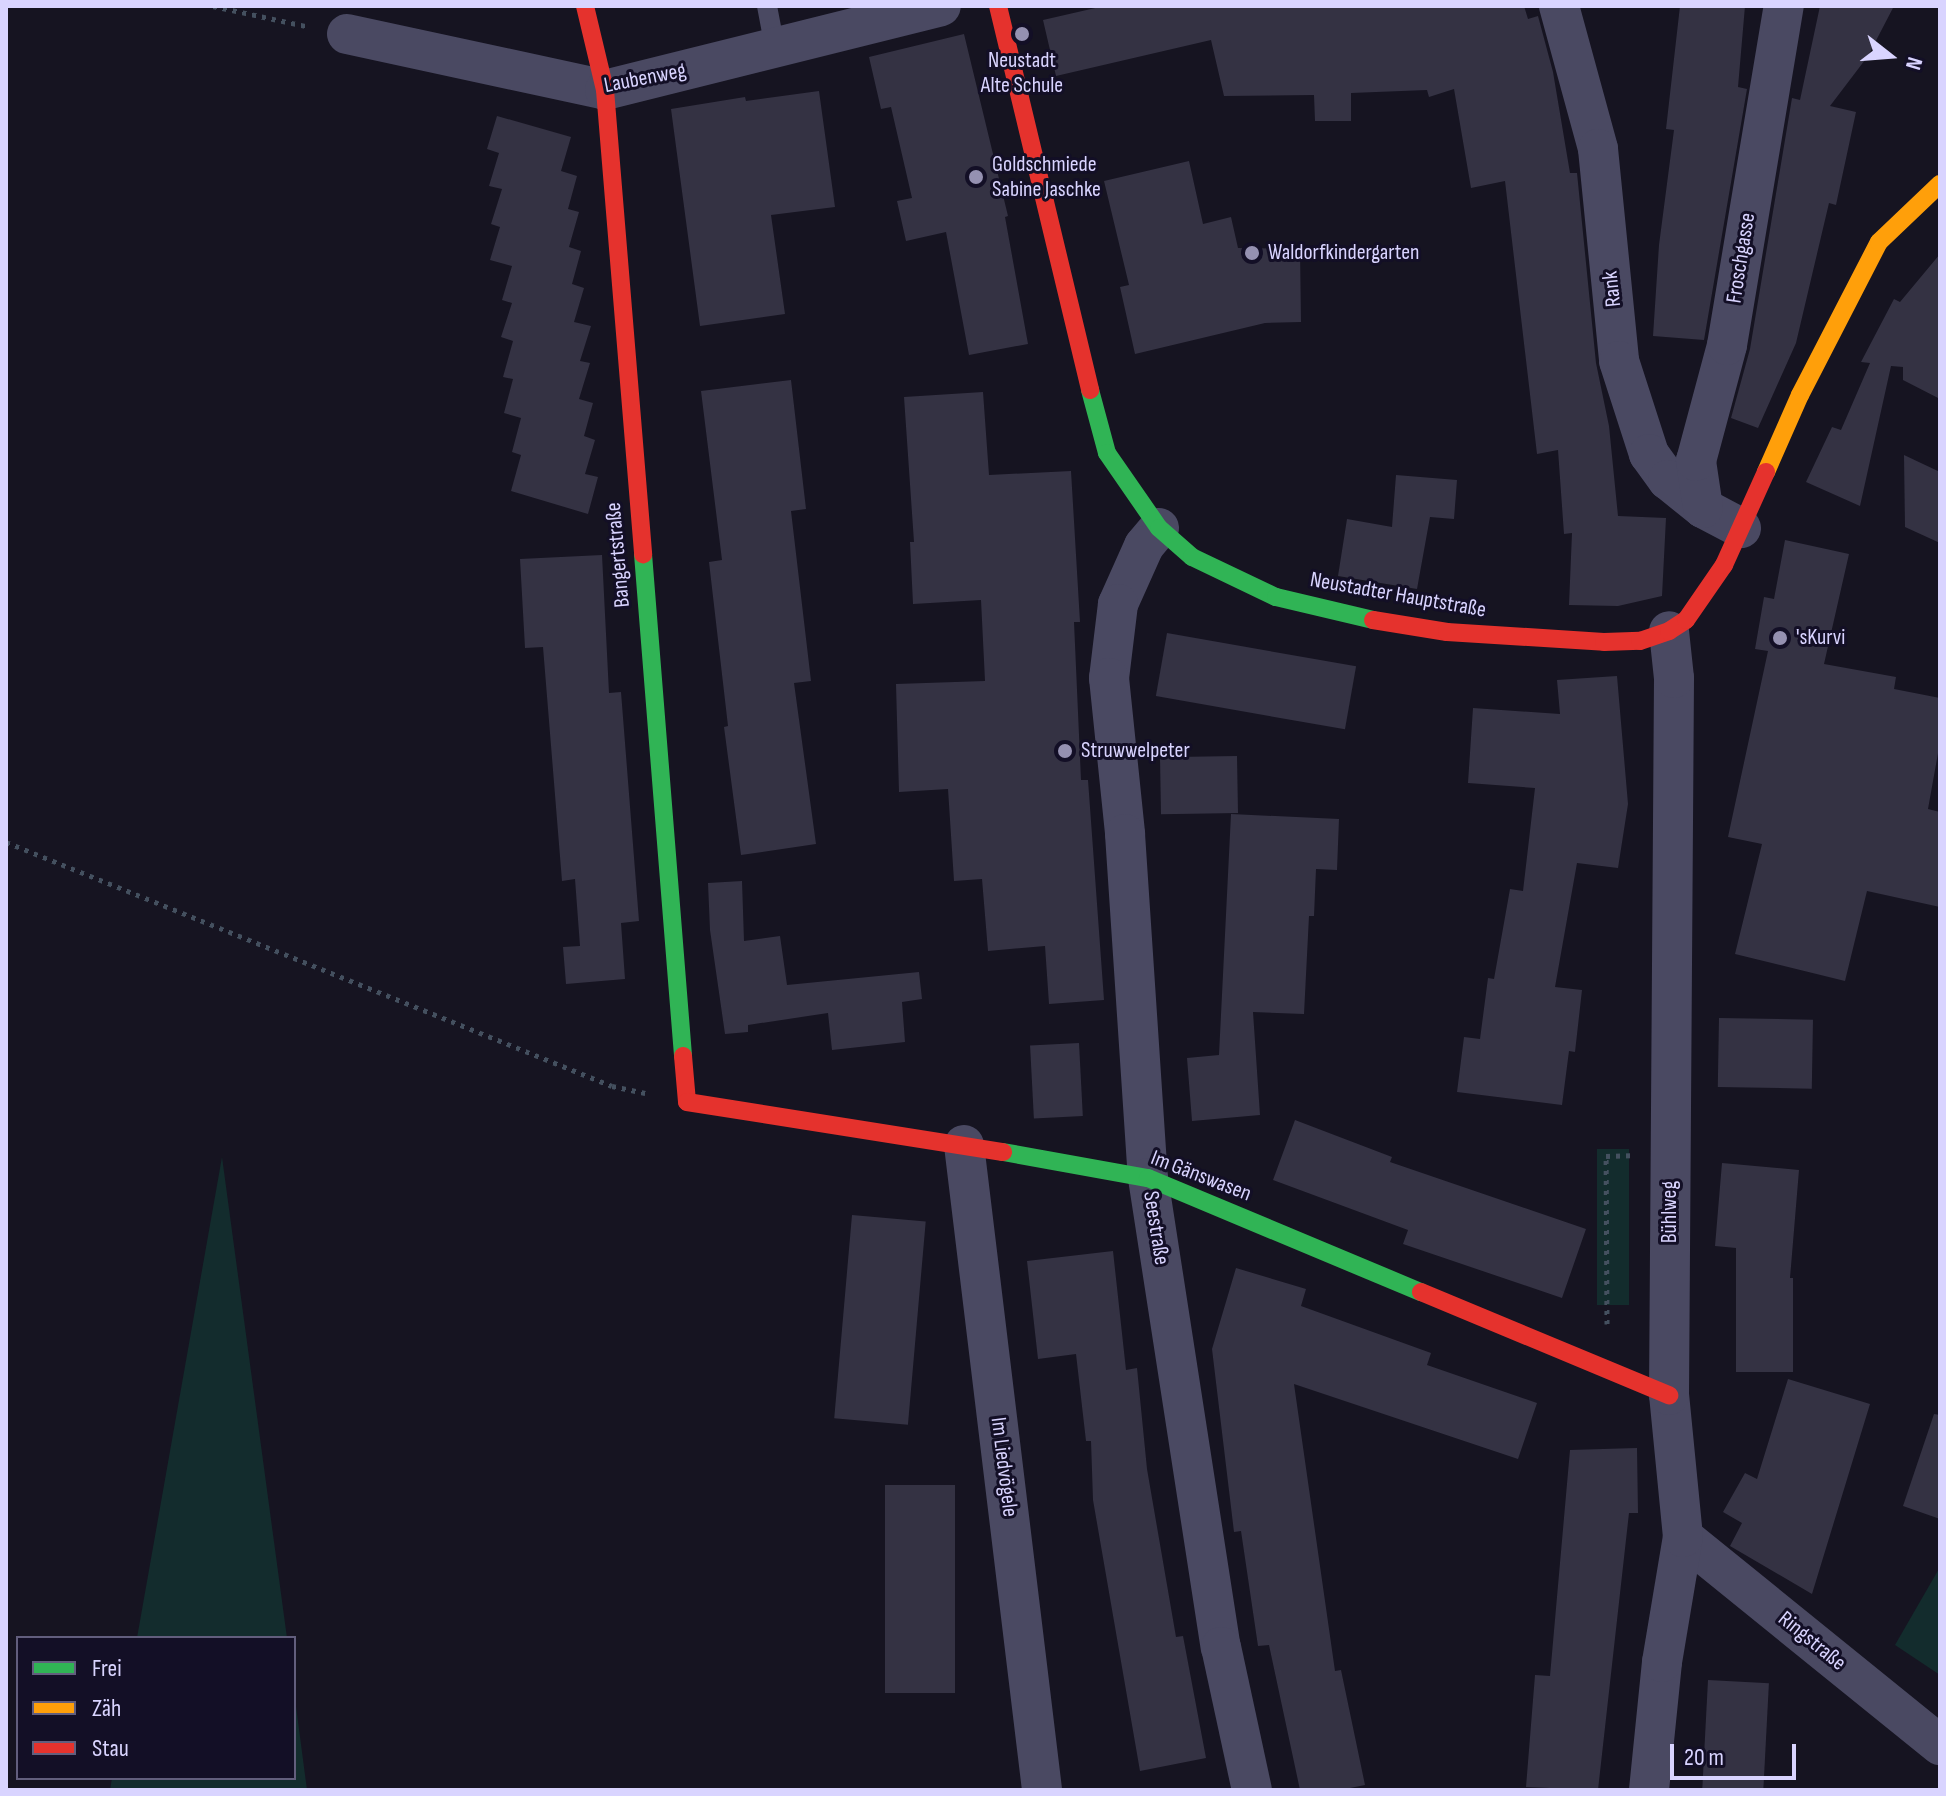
<!DOCTYPE html>
<meta charset="utf-8">
<style>
body{margin:0}
#map{position:relative;width:1946px;height:1796px;overflow:hidden;background:#161421;font-family:"Sofia Sans Condensed",sans-serif}
div>[style]{position:absolute}
.green>*{inset:0;background:#132c2d;transform-origin:0 0}
.building>*{inset:0;background:#343243;transform-origin:0 0}
.path>*{height:5px;margin-top:-2.5px;transform-origin:0;background:repeating-linear-gradient(90deg,#44505f 0 4px,transparent 0 10px)}
.lane>*{height:20px;margin:-10px;padding:0 10px;transform-origin:10px;border-radius:10px;background:#4a4962}
.street>*{height:40px;margin:-20px;padding:0 20px;transform-origin:20px;border-radius:20px;background:#4a4962}
.fast>*{height:18px;margin:-9px;padding:0 9px;transform-origin:9px;border-radius:9px;background:#30b455}
.slow>*{height:18px;margin:-9px;padding:0 9px;transform-origin:9px;border-radius:9px;background:#ff9f0a}
.jam>*{height:18px;margin:-9px;padding:0 9px;transform-origin:9px;border-radius:9px;background:#e5322d}
.dots>*{width:22px;height:22px;translate:-50% -50%;box-sizing:border-box;border:4px solid #130f26;border-radius:50%}
span{translate:-50% -50%;white-space:nowrap;text-align:center;line-height:1.15;-webkit-text-stroke:6px #130f26;paint-order:stroke}
.poi-label{font-size:22px;color:#d9d4ff}
.left{translate:0 -50%;text-align:left}
.street-label{font-size:22px;color:#d9d4ff}
.frame{position:absolute;inset:0;border:8px solid #d9d4ff;pointer-events:none}
.legend{position:absolute;left:16px;top:1636px;width:280px;height:144px;box-sizing:border-box;background:#130f26;border:2px solid #625e7d;margin:0;padding:10px 14px;list-style:none;font-size:24px;color:#d9d4ff}
.legend li{display:flex;align-items:center;gap:16px;height:40px}
.legend b{width:40px;border:2px solid #625e7d}
.north{position:absolute;left:1850px;top:16px;width:80px;height:80px;-webkit-text-stroke:6px #130f26;paint-order:stroke;rotate:107deg;font-size:22px;font-weight:700;line-height:32px;text-align:center;color:#d9d4ff}
.north::after{content:'';display:block;margin:auto;width:28px;height:36px;background:#d9d4ff;clip-path:polygon(50% 0,100% 100%,50% 72%,0 100%)}
.scale{position:absolute;left:1670px;top:1744px;width:126px;height:36px;box-sizing:border-box;border:4px solid #d9d4ff;border-top:0;padding-left:10px;font-size:24px;line-height:28px;white-space:nowrap;color:#d9d4ff;-webkit-text-stroke:6px #130f26;paint-order:stroke}
</style>
<div id="map">
<div class="green">
<i style="left:1597px;top:1149px;width:32px;height:156px"></i>
<i style="clip-path:polygon(222px 1157px,287px 1638px,137px 1638px)"></i>
<i style="clip-path:polygon(1940px 1567px,1940px 1675px,1895px 1645px)"></i>
<i style="clip-path:polygon(294px 1691px,307px 1790px,110px 1790px,112px 1778px,294px 1778px)"></i>
</div>
<div class="building">
<i style="clip-path:polygon(1104px 6px,1524px 6px,1528px 19px,1538px 16px,1553px 72px,1570px 173px,1577px 173px,1596px 363px,1609px 426px,1618px 516px,1666px 518px,1662px 596px,1618px 606px,1569px 605px,1572px 533px,1564px 534px,1558px 450px,1537px 454px,1505px 181px,1471px 188px,1454px 89px,1429px 97px,1427px 90px,1351px 93px,1351px 121px,1315px 121px,1314px 95px,1224px 96px,1211px 40px,1056px 76px,1043px 20px)"></i>
<i style="clip-path:polygon(1680px 6px,1745px 6px,1738px 87px,1747px 89px,1704px 340px,1653px 336px,1659px 245px,1674px 130px,1666px 129px)"></i>
<i style="clip-path:polygon(1820px 6px,1894px 6px,1868px 56px,1830px 106px,1856px 112px,1836px 205px,1829px 203px,1796px 343px,1758px 428px,1731px 418px,1750px 349px,1792px 98px,1800px 100px)"></i>
<i style="clip-path:polygon(964px 34px,1008px 216px,1005px 217px,1028px 344px,969px 355px,946px 232px,906px 241px,897px 201px,912px 198px,891px 107px,881px 109px,869px 57px)"></i>
<i style="clip-path:polygon(819px 91px,835px 207px,771px 215px,785px 314px,700px 326px,671px 109px,745px 97px,746px 101px)"></i>
<i style="clip-path:polygon(497px 116px,571px 137px,561px 171px,577px 176px,568px 209px,579px 212px,569px 247px,581px 251px,572px 284px,584px 288px,574px 322px,591px 326px,580px 361px,590px 363px,579px 399px,593px 403px,584px 436px,595px 440px,585px 474px,598px 477px,588px 514px,511px 491px,521px 455px,512px 452px,521px 418px,504px 413px,513px 379px,503px 377px,513px 341px,501px 337px,512px 303px,502px 300px,512px 266px,490px 260px,500px 227px,491px 224px,502px 189px,489px 186px,499px 153px,487px 149px)"></i>
<i style="clip-path:polygon(1189px 161px,1203px 224px,1231px 217px,1238px 248px,1300px 249px,1301px 322px,1265px 323px,1135px 354px,1120px 287px,1129px 285px,1104px 181px)"></i>
<i style="clip-path:polygon(1940px 254px,1940px 399px,1903px 380px,1903px 367px,1891px 366px,1860px 506px,1806px 482px,1832px 427px,1841px 430px,1870px 363px,1861px 362px,1894px 299px,1900px 302px)"></i>
<i style="clip-path:polygon(791px 380px,806px 509px,791px 511px,811px 681px,794px 683px,816px 844px,741px 855px,724px 727px,728px 726px,709px 562px,722px 560px,701px 391px)"></i>
<i style="clip-path:polygon(983px 392px,989px 475px,1071px 471px,1080px 622px,1074px 622px,1081px 780px,1088px 780px,1104px 1000px,1049px 1004px,1045px 946px,988px 951px,982px 879px,954px 881px,948px 789px,899px 792px,896px 684px,985px 681px,981px 600px,913px 604px,910px 542px,914px 542px,904px 397px)"></i>
<i style="clip-path:polygon(1904px 455px,1940px 472px,1940px 543px,1905px 527px)"></i>
<i style="clip-path:polygon(1396px 475px,1457px 480px,1454px 519px,1430px 517px,1417px 589px,1338px 576px,1347px 519px,1392px 527px)"></i>
<i style="clip-path:polygon(1785px 540px,1849px 554px,1824px 664px,1896px 677px,1894px 689px,1940px 698px,1940px 742px,1928px 809px,1940px 812px,1940px 907px,1867px 891px,1845px 981px,1735px 954px,1762px 844px,1728px 837px,1768px 651px,1755px 649px,1764px 597px,1774px 599px)"></i>
<i style="clip-path:polygon(602px 555px,609px 693px,621px 692px,639px 921px,621px 923px,625px 979px,566px 984px,563px 947px,580px 946px,575px 879px,562px 881px,543px 647px,525px 648px,520px 559px)"></i>
<i style="left:1167px;top:633px;width:192px;height:64px;rotate:10deg"></i>
<i style="clip-path:polygon(1617px 676px,1628px 804px,1618px 868px,1577px 863px,1555px 987px,1582px 990px,1575px 1052px,1569px 1051px,1562px 1105px,1457px 1092px,1464px 1037px,1480px 1039px,1488px 978px,1494px 979px,1510px 889px,1523px 891px,1535px 788px,1468px 783px,1473px 708px,1560px 714px,1557px 680px)"></i>
<i style="left:1237px;top:756px;width:57px;height:77px;rotate:89deg"></i>
<i style="clip-path:polygon(1231px 814px,1339px 819px,1337px 870px,1316px 869px,1314px 916px,1309px 916px,1304px 1014px,1253px 1012px,1260px 1115px,1192px 1121px,1187px 1058px,1219px 1055px)"></i>
<i style="clip-path:polygon(742px 881px,744px 941px,780px 936px,787px 985px,919px 972px,922px 999px,902px 1002px,905px 1042px,832px 1050px,828px 1013px,748px 1025px,748px 1032px,725px 1034px,710px 930px,708px 883px)"></i>
<i style="left:1719px;top:1018px;width:94px;height:69px;rotate:1deg"></i>
<i style="left:1079px;top:1043px;width:73px;height:49px;rotate:87deg"></i>
<i style="clip-path:polygon(1295px 1120px,1392px 1157px,1390px 1162px,1586px 1229px,1562px 1298px,1403px 1244px,1408px 1230px,1273px 1180px)"></i>
<i style="clip-path:polygon(1722px 1163px,1799px 1170px,1790px 1278px,1793px 1278px,1793px 1372px,1736px 1372px,1736px 1248px,1715px 1246px)"></i>
<i style="left:852px;top:1215px;width:74px;height:204px;rotate:5deg"></i>
<i style="clip-path:polygon(1113px 1251px,1126px 1370px,1137px 1368px,1147px 1469px,1176px 1637px,1183px 1636px,1206px 1758px,1140px 1771px,1093px 1500px,1091px 1441px,1086px 1441px,1076px 1354px,1038px 1359px,1027px 1261px)"></i>
<i style="clip-path:polygon(1236px 1268px,1306px 1289px,1301px 1306px,1431px 1353px,1427px 1365px,1537px 1403px,1518px 1459px,1294px 1384px,1335px 1671px,1341px 1670px,1365px 1785px,1340px 1790px,1300px 1790px,1269px 1645px,1258px 1646px,1241px 1531px,1234px 1532px,1212px 1349px)"></i>
<i style="clip-path:polygon(1788px 1379px,1870px 1404px,1812px 1594px,1730px 1546px,1742px 1523px,1723px 1512px,1745px 1473px,1757px 1479px)"></i>
<i style="clip-path:polygon(1934px 1414px,1940px 1415px,1940px 1519px,1903px 1506px)"></i>
<i style="clip-path:polygon(1637px 1448px,1638px 1513px,1629px 1513px,1598px 1790px,1526px 1787px,1535px 1675px,1550px 1676px,1570px 1450px)"></i>
<i style="left:885px;top:1485px;width:70px;height:208px"></i>
<i style="left:1708px;top:1680px;width:61px;height:110px;rotate:3deg"></i>
</div>
<div class="path">
<i style="left:213px;top:6px;width:99px;rotate:12.2deg"></i>
<i style="left:6px;top:842px;width:653px;rotate:21.93deg"></i>
<i style="left:612px;top:1086px;width:34px;rotate:12deg"></i>
<i style="left:1607px;top:1324px;width:168px;rotate:-90.3deg"></i>
<i style="left:1606px;top:1156px;width:25px;rotate:-2deg"></i>
</div>
<div class="lane">
<i style="left:767px;top:6px;width:43px;rotate:79.2deg"></i>
</div>
<div class="street">
<i style="left:1559px;top:6px;width:148px;rotate:74.7deg"></i>
<i style="left:1598px;top:149px;width:213px;rotate:84.3deg"></i>
<i style="left:1619px;top:361px;width:98px;rotate:72.1deg"></i>
<i style="left:1649px;top:454px;width:32px;rotate:54deg"></i>
<i style="left:1668px;top:480px;width:45px;rotate:38.7deg"></i>
<i style="left:1703px;top:508px;width:43px;rotate:27.8deg"></i>
<i style="left:347px;top:34px;width:264px;rotate:12.2deg"></i>
<i style="left:605px;top:90px;width:346px;rotate:-14deg"></i>
<i style="left:1703px;top:508px;width:48px;rotate:-98.5deg"></i>
<i style="left:1696px;top:461px;width:120px;rotate:-75deg"></i>
<i style="left:1727px;top:345px;width:344px;rotate:-80.5deg"></i>
<i style="left:1159px;top:528px;width:23px;rotate:130deg"></i>
<i style="left:1144px;top:546px;width:64px;rotate:114.1deg"></i>
<i style="left:1118px;top:604px;width:75px;rotate:96.9deg"></i>
<i style="left:1109px;top:678px;width:157px;rotate:84.1deg"></i>
<i style="left:1125px;top:834px;width:345px;rotate:86.2deg"></i>
<i style="left:1148px;top:1178px;width:475px;rotate:81.2deg"></i>
<i style="left:1221px;top:1647px;width:146px;rotate:77.8deg"></i>
<i style="left:964px;top:1145px;width:650px;rotate:83.1deg"></i>
<i style="left:1683px;top:1537px;width:331px;rotate:39deg"></i>
<i style="left:1649px;top:1790px;width:129px;rotate:-84.2deg"></i>
<i style="left:1662px;top:1662px;width:127px;rotate:-80.5deg"></i>
<i style="left:1683px;top:1537px;width:143px;rotate:-95.6deg"></i>
<i style="left:1669px;top:1395px;width:717px;rotate:-89.6deg"></i>
<i style="left:1674px;top:678px;width:47px;rotate:-96.1deg"></i>
</div>
<div class="fast">
<i style="left:1090px;top:390px;width:65px;rotate:74.9deg"></i>
<i style="left:1107px;top:453px;width:91px;rotate:55.3deg"></i>
<i style="left:1159px;top:528px;width:44px;rotate:41.3deg"></i>
<i style="left:1192px;top:557px;width:93px;rotate:25.5deg"></i>
<i style="left:1276px;top:597px;width:100px;rotate:13.3deg"></i>
<i style="left:643px;top:554px;width:504px;rotate:85.44deg"></i>
<i style="left:1003px;top:1152px;width:147px;rotate:10.2deg"></i>
<i style="left:1148px;top:1178px;width:296px;rotate:22.7deg"></i>
</div>
<div class="slow">
<i style="left:1766px;top:472px;width:84px;rotate:-66.2deg"></i>
<i style="left:1800px;top:395px;width:172px;rotate:-62.7deg"></i>
<i style="left:1879px;top:242px;width:84px;rotate:-43.6deg"></i>
</div>
<div class="jam">
<i style="left:585px;top:6px;width:86px;rotate:76.6deg"></i>
<i style="left:605px;top:90px;width:466px;rotate:85.3deg"></i>
<i style="left:998px;top:6px;width:395px;rotate:76.5deg"></i>
<i style="left:1373px;top:620px;width:75px;rotate:9.2deg"></i>
<i style="left:1447px;top:632px;width:157px;rotate:3.6deg"></i>
<i style="left:1604px;top:642px;width:36px;rotate:-2deg"></i>
<i style="left:1640px;top:641px;width:31px;rotate:-19deg"></i>
<i style="left:1669px;top:631px;width:20px;rotate:-33deg"></i>
<i style="left:1686px;top:620px;width:67px;rotate:-55.4deg"></i>
<i style="left:1724px;top:565px;width:102px;rotate:-65.7deg"></i>
<i style="left:683px;top:1056px;width:46px;rotate:85deg"></i>
<i style="left:687px;top:1102px;width:320px;rotate:9deg"></i>
<i style="left:1421px;top:1292px;width:269px;rotate:22.6deg"></i>
</div>
<div class="dots">
<i style="left:1022px;top:34px;background:#9591b1"></i>
<i style="left:976px;top:177px;background:#9591b1"></i>
<i style="left:1252px;top:253px;background:#9591b1"></i>
<i style="left:1780px;top:638px;background:#9591b1"></i>
<i style="left:1065px;top:751px;background:#9591b1"></i>
</div>
<div class="poi-label">
<span style="left:1022px;top:73px">Neustadt<br>Alte Schule</span>
<span class="left" style="left:992px;top:177px">Goldschmiede<br>Sabine Jaschke</span>
<span class="left" style="left:1268px;top:253px">Waldorfkindergarten</span>
<span class="left" style="left:1796px;top:638px">'sKurvi</span>
<span class="left" style="left:1081px;top:751px">Struwwelpeter</span>
</div>
<div class="street-label">
<span style="left:645px;top:78px;rotate:-11deg">Laubenweg</span>
<span style="left:1741px;top:258px;rotate:-81deg">Froschgasse</span>
<span style="left:1612px;top:289px;rotate:-96deg">Rank</span>
<span style="left:618px;top:555px;rotate:-95deg">Bangertstraße</span>
<span style="left:1398px;top:595px;rotate:10deg">Neustadter Hauptstraße</span>
<span style="left:1201px;top:1176px;rotate:21deg">Im Gänswasen</span>
<span style="left:1670px;top:1212px;rotate:-90deg">Bühlweg</span>
<span style="left:1156px;top:1228px;rotate:81deg">Seestraße</span>
<span style="left:1004px;top:1467px;rotate:83deg">Im Liedvögele</span>
<span style="left:1812px;top:1641px;rotate:39deg">Ringstraße</span>
</div>
<div class="frame"></div>
<ul class="legend">
<li><b style="height:10px;background:#30b455"></b>Frei</li>
<li><b style="height:10px;background:#ff9f0a"></b>Zäh</li>
<li><b style="height:10px;background:#e5322d"></b>Stau</li>
</ul>
<div class="north">N</div>
<div class="scale">20 m</div>
</div>
